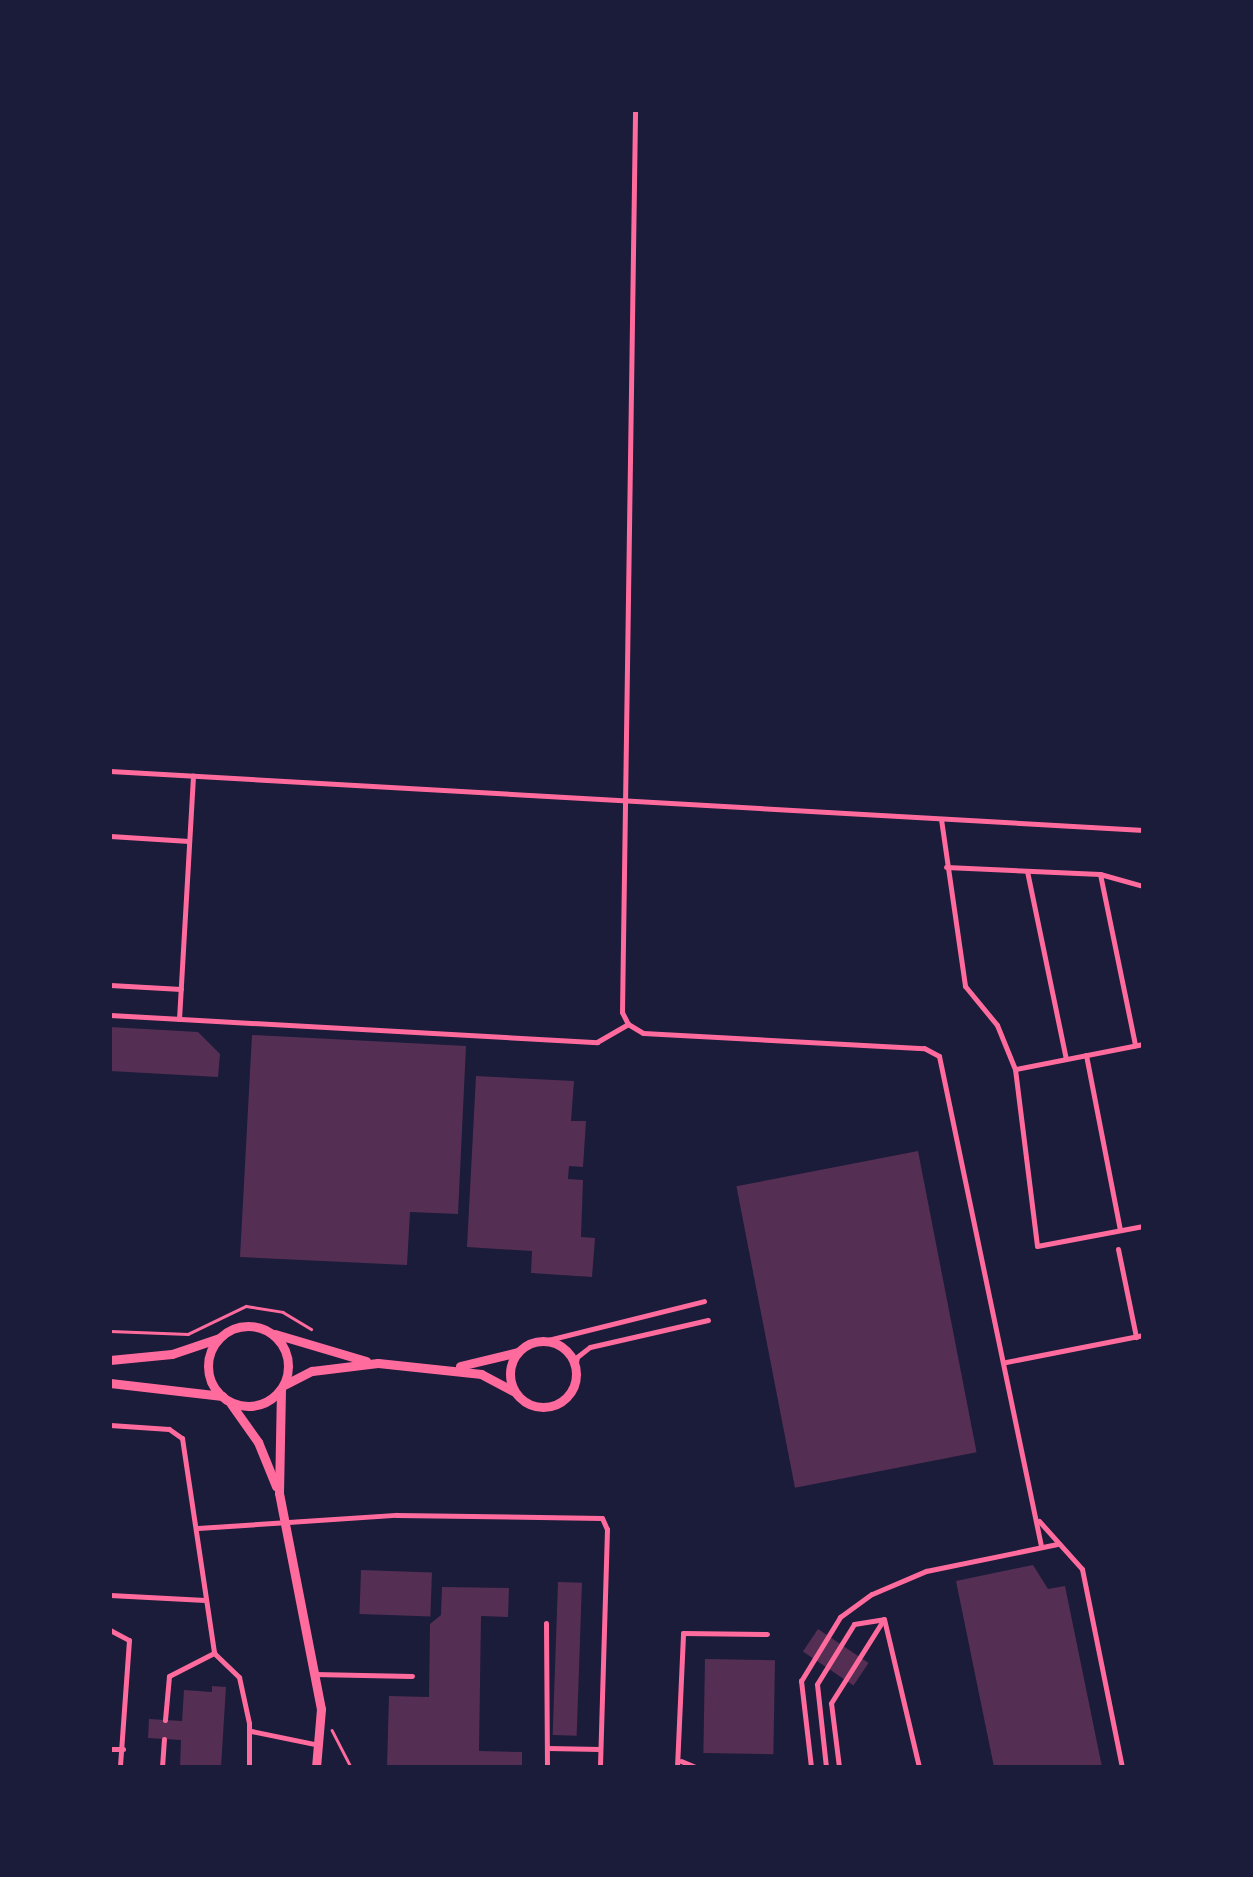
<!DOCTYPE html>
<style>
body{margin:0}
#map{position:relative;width:1253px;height:1877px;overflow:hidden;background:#1b1b3a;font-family:"Archivo Narrow",sans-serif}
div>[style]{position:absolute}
.building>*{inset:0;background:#542f53;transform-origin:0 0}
.path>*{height:2.5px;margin:-1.25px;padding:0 1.25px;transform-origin:1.25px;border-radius:1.25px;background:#ff6b9d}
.service>*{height:5px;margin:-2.5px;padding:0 2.5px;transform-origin:2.5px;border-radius:2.5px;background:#ff6b9d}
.minor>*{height:9px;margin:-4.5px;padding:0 4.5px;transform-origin:4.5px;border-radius:4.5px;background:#ff6b9d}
.minor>.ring{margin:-4.5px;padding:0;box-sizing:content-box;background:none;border:9px solid #ff6b9d;border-radius:50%}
span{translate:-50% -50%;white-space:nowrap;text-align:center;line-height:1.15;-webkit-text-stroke:9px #1b1b3a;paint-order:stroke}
.frame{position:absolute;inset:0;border:112px solid #1b1b3a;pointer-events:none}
</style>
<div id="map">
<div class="building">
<i style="clip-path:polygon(110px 1027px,198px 1032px,220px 1054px,218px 1077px,110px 1071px)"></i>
<i style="clip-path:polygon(252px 1035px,466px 1046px,458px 1214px,410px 1212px,407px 1265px,240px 1257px)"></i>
<i style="clip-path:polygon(476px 1076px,574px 1081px,571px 1121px,586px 1121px,583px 1167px,569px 1166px,568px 1179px,583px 1180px,581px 1237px,595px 1238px,592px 1277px,531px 1273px,532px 1251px,467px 1247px)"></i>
<i style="left:918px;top:1151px;width:307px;height:185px;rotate:79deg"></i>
<i style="clip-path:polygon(1033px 1565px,1048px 1589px,1065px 1586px,1102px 1767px,994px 1767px,956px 1581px)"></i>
<i style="left:361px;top:1570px;width:71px;height:44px;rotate:2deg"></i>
<i style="left:558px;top:1582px;width:24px;height:153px;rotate:2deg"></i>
<i style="clip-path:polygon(442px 1587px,509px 1588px,508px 1617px,481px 1616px,479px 1751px,522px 1752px,522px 1767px,387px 1767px,389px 1696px,429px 1697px,430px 1624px,441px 1615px)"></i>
<i style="left:818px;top:1629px;width:61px;height:27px;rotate:34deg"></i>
<i style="left:705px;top:1659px;width:70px;height:94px;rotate:1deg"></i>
<i style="clip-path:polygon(212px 1686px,226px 1687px,221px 1767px,180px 1767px,181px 1740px,148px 1738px,149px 1719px,182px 1721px,184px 1690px,212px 1692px)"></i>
</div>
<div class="path">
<i style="left:110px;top:1331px;width:78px;rotate:2.2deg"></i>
<i style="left:188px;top:1334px;width:64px;rotate:-25.8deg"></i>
<i style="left:246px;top:1306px;width:37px;rotate:9deg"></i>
<i style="left:283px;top:1312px;width:33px;rotate:31deg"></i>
<i style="left:332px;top:1730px;width:42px;rotate:62.8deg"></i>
</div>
<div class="service">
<i style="left:110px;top:771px;width:1035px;rotate:3.27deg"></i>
<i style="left:941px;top:819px;width:169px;rotate:81.8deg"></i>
<i style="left:965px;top:986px;width:50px;rotate:50.6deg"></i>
<i style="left:997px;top:1025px;width:48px;rotate:67.8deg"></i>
<i style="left:110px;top:836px;width:79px;rotate:3.6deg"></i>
<i style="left:946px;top:867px;width:154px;rotate:2.6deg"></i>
<i style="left:1100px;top:874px;width:45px;rotate:15.6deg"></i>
<i style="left:1027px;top:871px;width:192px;rotate:78.3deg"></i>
<i style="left:1100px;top:874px;width:175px;rotate:78.4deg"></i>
<i style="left:110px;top:985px;width:71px;rotate:3.2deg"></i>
<i style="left:110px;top:1015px;width:488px;rotate:3.2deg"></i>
<i style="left:597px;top:1042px;width:36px;rotate:-30deg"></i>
<i style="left:179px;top:1019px;width:244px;rotate:-86.7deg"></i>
<i style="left:628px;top:1024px;width:13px;rotate:-117deg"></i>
<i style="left:622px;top:1012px;width:902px;rotate:-89.17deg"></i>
<i style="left:628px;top:1024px;width:17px;rotate:31deg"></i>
<i style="left:643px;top:1033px;width:281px;rotate:3.1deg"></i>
<i style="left:924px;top:1048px;width:17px;rotate:28deg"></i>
<i style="left:939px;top:1056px;width:501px;rotate:78.24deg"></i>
<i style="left:1143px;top:1044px;width:130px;rotate:168.9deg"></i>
<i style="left:1015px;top:1069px;width:178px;rotate:82.9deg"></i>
<i style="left:1037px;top:1246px;width:108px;rotate:-10.7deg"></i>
<i style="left:1086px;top:1055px;width:178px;rotate:79deg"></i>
<i style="left:1118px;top:1249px;width:90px;rotate:78.4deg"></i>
<i style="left:540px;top:1342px;width:169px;rotate:-14deg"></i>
<i style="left:1006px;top:1362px;width:140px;rotate:-11.1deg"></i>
<i style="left:575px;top:1369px;width:12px;rotate:-81deg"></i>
<i style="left:577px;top:1357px;width:16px;rotate:-38deg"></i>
<i style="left:590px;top:1347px;width:121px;rotate:-12.9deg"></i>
<i style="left:110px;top:1425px;width:59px;rotate:3.9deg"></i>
<i style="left:169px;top:1429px;width:16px;rotate:35deg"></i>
<i style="left:182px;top:1438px;width:217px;rotate:81.5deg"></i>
<i style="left:214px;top:1653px;width:35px;rotate:44deg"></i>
<i style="left:239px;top:1677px;width:47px;rotate:77.7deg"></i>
<i style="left:249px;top:1723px;width:44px;rotate:90deg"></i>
<i style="left:1039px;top:1521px;width:64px;rotate:48.1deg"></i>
<i style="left:1082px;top:1569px;width:202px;rotate:78.6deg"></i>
<i style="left:198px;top:1528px;width:198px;rotate:-3.8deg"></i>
<i style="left:396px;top:1515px;width:206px;rotate:0.8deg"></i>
<i style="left:602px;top:1518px;width:12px;rotate:66deg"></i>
<i style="left:607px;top:1529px;width:238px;rotate:91.7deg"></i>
<i style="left:110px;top:1595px;width:95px;rotate:3deg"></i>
<i style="left:884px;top:1619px;width:152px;rotate:76.7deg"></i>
<i style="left:546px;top:1623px;width:144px;rotate:89.6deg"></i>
<i style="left:110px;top:1630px;width:21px;rotate:28deg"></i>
<i style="left:129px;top:1640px;width:127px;rotate:94.1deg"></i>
<i style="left:314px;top:1674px;width:98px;rotate:1.2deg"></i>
<i style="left:165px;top:1720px;width:44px;rotate:-84.8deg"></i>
<i style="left:169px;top:1676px;width:51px;rotate:-27.1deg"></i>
<i style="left:251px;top:1731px;width:69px;rotate:11.6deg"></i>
<i style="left:548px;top:1748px;width:52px;rotate:1.1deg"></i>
<i style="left:110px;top:1749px;width:13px"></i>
<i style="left:681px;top:1761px;width:15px;rotate:23deg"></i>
<i style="left:162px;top:1767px;width:28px;rotate:-86deg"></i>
<i style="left:677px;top:1767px;width:134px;rotate:-87.4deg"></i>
<i style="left:683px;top:1633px;width:84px;rotate:0.7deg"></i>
<i style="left:811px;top:1767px;width:87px;rotate:-96.6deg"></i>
<i style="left:801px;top:1681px;width:75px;rotate:-58.6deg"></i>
<i style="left:840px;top:1617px;width:39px;rotate:-36deg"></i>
<i style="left:872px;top:1594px;width:59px;rotate:-23.1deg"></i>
<i style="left:926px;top:1571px;width:134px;rotate:-11.6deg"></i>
<i style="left:826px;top:1767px;width:83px;rotate:-96.2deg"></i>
<i style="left:817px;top:1684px;width:70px;rotate:-58.3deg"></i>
<i style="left:854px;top:1624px;width:30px;rotate:-9deg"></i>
<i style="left:839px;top:1767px;width:64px;rotate:-97.1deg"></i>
<i style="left:831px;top:1703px;width:99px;rotate:-57.8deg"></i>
</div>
<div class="minor">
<i class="ring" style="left:208px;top:1326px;width:71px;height:71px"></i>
<i style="left:275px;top:1334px;width:95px;rotate:16.5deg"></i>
<i class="ring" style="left:510px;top:1341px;width:57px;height:57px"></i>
<i style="left:110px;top:1360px;width:62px;rotate:-5.5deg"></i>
<i style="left:172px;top:1354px;width:50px;rotate:-18.8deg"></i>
<i style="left:460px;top:1366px;width:60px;rotate:-13.6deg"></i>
<i style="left:110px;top:1383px;width:113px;rotate:6.6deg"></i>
<i style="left:286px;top:1384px;width:29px;rotate:-27deg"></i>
<i style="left:312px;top:1371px;width:66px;rotate:-6.9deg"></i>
<i style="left:378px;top:1363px;width:104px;rotate:6.1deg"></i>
<i style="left:481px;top:1374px;width:38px;rotate:28deg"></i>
<i style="left:281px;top:1389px;width:104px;rotate:91.1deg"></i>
<i style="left:279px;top:1493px;width:220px;rotate:79deg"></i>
<i style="left:321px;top:1709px;width:58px;rotate:94.9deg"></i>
<i style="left:231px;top:1404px;width:47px;rotate:54.6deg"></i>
<i style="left:258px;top:1442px;width:48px;rotate:67.8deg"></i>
</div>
<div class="frame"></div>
</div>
